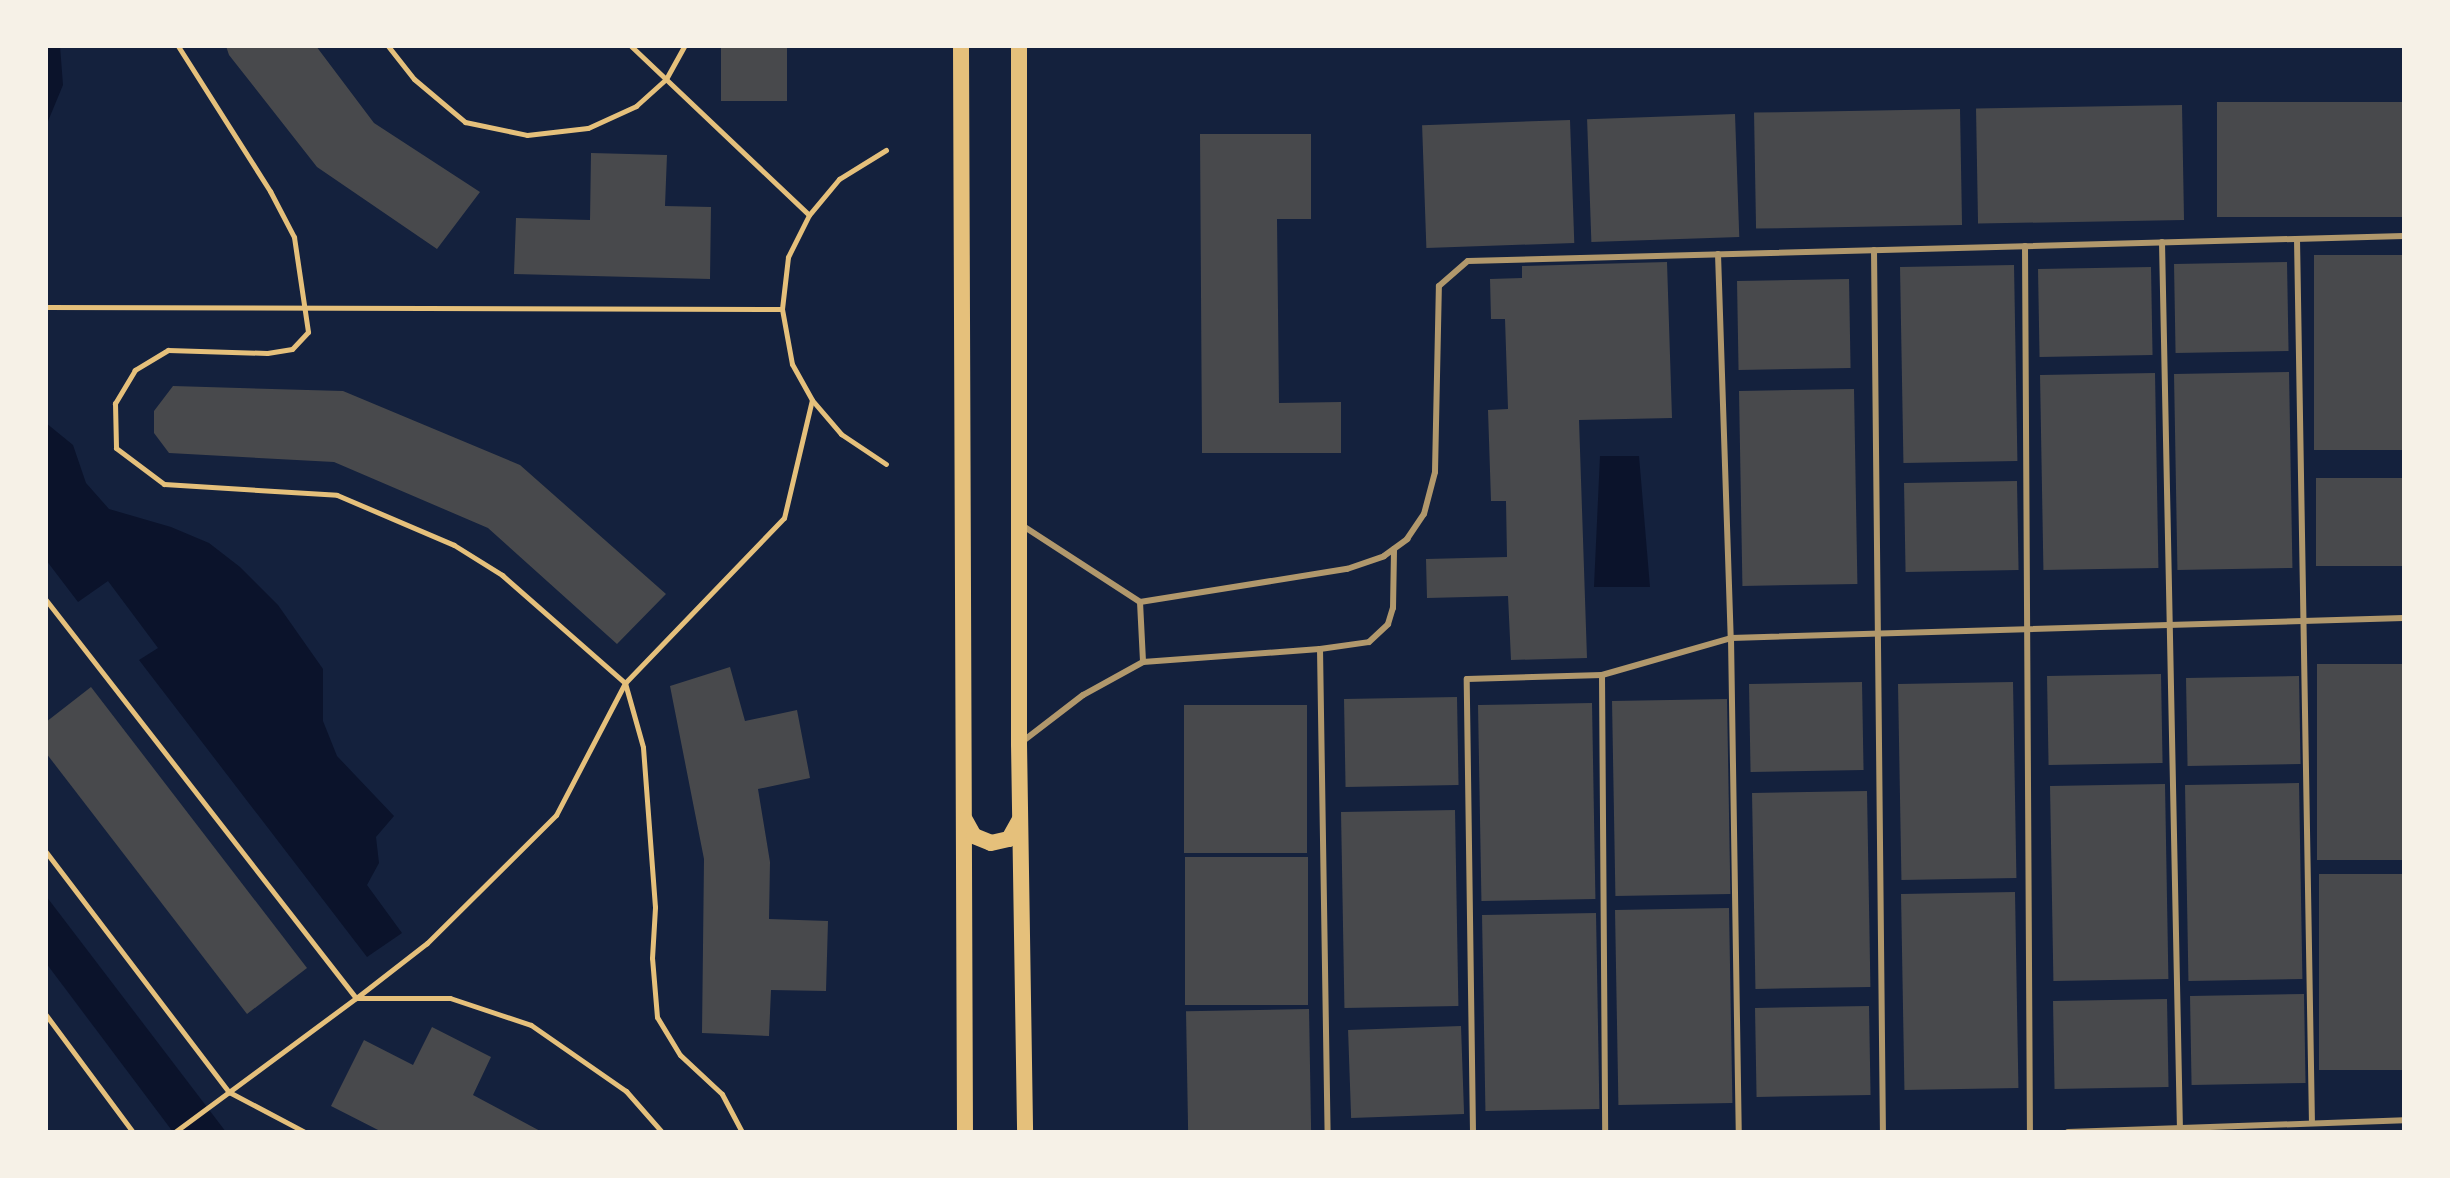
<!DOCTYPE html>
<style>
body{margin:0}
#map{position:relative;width:2450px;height:1178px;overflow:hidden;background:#14213d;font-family:Arial,sans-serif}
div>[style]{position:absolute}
.water>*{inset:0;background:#0b132b}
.building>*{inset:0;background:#48494c;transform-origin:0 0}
.path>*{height:5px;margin:-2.5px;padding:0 2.5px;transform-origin:2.5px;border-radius:2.5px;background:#e5c07b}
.service>*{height:6px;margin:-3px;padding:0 3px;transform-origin:3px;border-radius:3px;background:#b1986c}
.secondary>*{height:16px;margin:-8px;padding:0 8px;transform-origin:8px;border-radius:8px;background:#e5c07b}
span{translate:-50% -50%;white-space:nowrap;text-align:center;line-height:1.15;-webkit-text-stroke:7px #f6f1e7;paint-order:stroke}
.frame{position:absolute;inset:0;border:48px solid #f6f1e7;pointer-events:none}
</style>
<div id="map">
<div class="water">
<i style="clip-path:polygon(46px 46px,60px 46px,63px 85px,46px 126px)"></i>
<i style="clip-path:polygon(46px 423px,73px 445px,86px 483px,109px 509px,171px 527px,209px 543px,240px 567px,278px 605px,323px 669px,323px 721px,337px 756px,394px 816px,376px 837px,379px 863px,367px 885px,402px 933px,367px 957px,139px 660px,158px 648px,108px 581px,78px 602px,46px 560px)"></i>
<i style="clip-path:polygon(1600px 456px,1639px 456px,1650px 587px,1594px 587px)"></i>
<i style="clip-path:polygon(46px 896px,226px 1132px,173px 1132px,46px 963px)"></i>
</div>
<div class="building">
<i style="clip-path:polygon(226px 46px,316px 46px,374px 123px,480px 192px,437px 249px,317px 167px,229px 55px)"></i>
<i style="left:721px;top:46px;width:66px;height:55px"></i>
<i style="left:2404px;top:102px;width:115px;height:187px;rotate:90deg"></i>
<i style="left:2182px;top:105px;width:115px;height:206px;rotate:89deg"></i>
<i style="left:1960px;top:109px;width:116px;height:206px;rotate:89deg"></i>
<i style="left:1735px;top:114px;width:123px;height:148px;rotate:88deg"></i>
<i style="left:1570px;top:120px;width:123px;height:148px;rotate:88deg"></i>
<i style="clip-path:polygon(1200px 134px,1311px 134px,1311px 219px,1277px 219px,1279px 403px,1341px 402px,1341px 453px,1202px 453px)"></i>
<i style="clip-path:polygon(591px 153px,667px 155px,665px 206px,711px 207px,710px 279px,514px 274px,516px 218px,590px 220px)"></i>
<i style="left:2314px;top:255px;width:90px;height:195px"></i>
<i style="clip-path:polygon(1667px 262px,1672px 418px,1579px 420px,1587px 658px,1511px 660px,1508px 596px,1427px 598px,1426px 559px,1507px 557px,1506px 501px,1491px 501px,1488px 410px,1508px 409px,1505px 319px,1491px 319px,1490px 279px,1522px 278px,1522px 266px)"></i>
<i style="left:2287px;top:262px;width:89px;height:113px;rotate:89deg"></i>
<i style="left:2014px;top:265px;width:196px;height:114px;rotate:89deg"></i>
<i style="left:2151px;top:267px;width:88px;height:113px;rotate:89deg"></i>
<i style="left:1849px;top:279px;width:89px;height:112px;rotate:89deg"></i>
<i style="left:2289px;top:372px;width:196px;height:115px;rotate:89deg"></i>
<i style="left:2155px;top:373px;width:195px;height:115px;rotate:89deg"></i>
<i style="clip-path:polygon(173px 386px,343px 391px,520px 465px,666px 594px,617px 644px,488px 528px,334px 462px,169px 453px,154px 433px,154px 411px)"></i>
<i style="left:1854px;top:389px;width:195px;height:115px;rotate:89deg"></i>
<i style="left:2404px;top:478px;width:88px;height:88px;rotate:90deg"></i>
<i style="left:2017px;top:481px;width:89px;height:113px;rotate:89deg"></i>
<i style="left:2404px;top:664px;width:196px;height:87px;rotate:90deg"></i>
<i style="clip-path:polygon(730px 667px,745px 721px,797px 710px,810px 778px,758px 789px,770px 862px,769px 919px,828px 921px,826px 991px,771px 990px,769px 1036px,702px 1033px,704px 859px,670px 686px)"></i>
<i style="left:2161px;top:674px;width:89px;height:114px;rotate:89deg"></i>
<i style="left:2299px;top:676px;width:88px;height:113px;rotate:89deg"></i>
<i style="left:1862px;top:682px;width:88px;height:113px;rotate:89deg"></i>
<i style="left:2013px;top:682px;width:196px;height:115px;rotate:89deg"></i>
<i style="clip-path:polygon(91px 687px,307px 968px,247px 1014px,46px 753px,46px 722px)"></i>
<i style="left:1457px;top:697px;width:88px;height:113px;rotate:89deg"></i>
<i style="left:1727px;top:699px;width:195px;height:115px;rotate:89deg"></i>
<i style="left:1592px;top:703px;width:196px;height:114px;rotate:89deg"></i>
<i style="left:1307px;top:705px;width:148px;height:123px;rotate:90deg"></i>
<i style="left:2299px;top:783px;width:196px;height:114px;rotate:89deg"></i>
<i style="left:2165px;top:784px;width:195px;height:115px;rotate:89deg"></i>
<i style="left:1867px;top:791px;width:196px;height:115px;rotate:89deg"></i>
<i style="left:1455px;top:810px;width:196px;height:114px;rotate:89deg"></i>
<i style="left:1308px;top:857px;width:148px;height:123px;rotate:90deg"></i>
<i style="left:2319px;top:874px;width:85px;height:196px"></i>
<i style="left:2015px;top:892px;width:196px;height:114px;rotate:89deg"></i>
<i style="left:1729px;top:908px;width:195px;height:114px;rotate:89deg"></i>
<i style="left:1596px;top:913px;width:196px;height:114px;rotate:89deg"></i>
<i style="left:2304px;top:994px;width:89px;height:114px;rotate:89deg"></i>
<i style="left:2167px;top:999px;width:88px;height:114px;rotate:89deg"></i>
<i style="left:1869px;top:1006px;width:89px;height:114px;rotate:89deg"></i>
<i style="left:1309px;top:1009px;width:123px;height:123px;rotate:89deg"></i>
<i style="left:1461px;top:1026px;width:88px;height:113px;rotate:88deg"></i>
<i style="clip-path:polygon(432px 1027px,491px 1057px,473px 1095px,542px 1132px,382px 1132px,331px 1106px,364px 1040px,413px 1065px)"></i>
</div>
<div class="path">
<i style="left:178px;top:46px;width:172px;rotate:57.6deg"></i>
<i style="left:270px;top:191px;width:52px;rotate:62.4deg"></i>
<i style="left:294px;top:237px;width:96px;rotate:81.6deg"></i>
<i style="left:308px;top:332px;width:23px;rotate:133deg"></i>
<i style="left:292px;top:349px;width:25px;rotate:171deg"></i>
<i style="left:267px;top:353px;width:99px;rotate:-178.3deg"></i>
<i style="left:168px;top:350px;width:39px;rotate:149deg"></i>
<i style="left:135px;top:370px;width:39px;rotate:121deg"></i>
<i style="left:115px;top:403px;width:45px;rotate:88.7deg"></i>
<i style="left:116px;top:448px;width:60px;rotate:36.9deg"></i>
<i style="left:164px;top:484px;width:173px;rotate:3.6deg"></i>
<i style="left:337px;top:495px;width:127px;rotate:23.1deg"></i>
<i style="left:454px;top:545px;width:57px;rotate:32deg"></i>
<i style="left:502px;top:575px;width:164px;rotate:41.3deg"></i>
<i style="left:625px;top:683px;width:149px;rotate:117.6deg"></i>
<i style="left:556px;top:815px;width:182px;rotate:135.2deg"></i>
<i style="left:427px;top:943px;width:90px;rotate:142.2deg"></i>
<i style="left:356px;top:998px;width:94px"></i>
<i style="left:450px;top:998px;width:85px;rotate:18.4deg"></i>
<i style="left:531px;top:1025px;width:116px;rotate:34.8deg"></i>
<i style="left:626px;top:1091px;width:55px;rotate:48.7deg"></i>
<i style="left:388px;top:46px;width:42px;rotate:51.8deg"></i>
<i style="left:414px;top:79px;width:67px;rotate:40.1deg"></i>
<i style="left:465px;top:122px;width:63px;rotate:11.8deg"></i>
<i style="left:527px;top:135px;width:61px;rotate:-6.5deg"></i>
<i style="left:588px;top:128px;width:53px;rotate:-24.6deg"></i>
<i style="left:636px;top:106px;width:40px;rotate:-42deg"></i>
<i style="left:666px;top:79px;width:38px;rotate:-61deg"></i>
<i style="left:631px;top:46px;width:245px;rotate:43.5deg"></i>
<i style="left:886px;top:150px;width:55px;rotate:148.3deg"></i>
<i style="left:839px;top:179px;width:47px;rotate:129.8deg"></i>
<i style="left:809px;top:215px;width:47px;rotate:116.6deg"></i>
<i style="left:788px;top:257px;width:52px;rotate:96.6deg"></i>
<i style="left:782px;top:309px;width:56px;rotate:79.7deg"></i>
<i style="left:792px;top:364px;width:41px;rotate:60.9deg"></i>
<i style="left:812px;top:400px;width:45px;rotate:49.5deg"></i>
<i style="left:841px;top:434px;width:54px;rotate:33.7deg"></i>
<i style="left:46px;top:307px;width:736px;rotate:0.16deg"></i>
<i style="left:46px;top:600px;width:504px;rotate:52.09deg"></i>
<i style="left:356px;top:998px;width:225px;rotate:143.5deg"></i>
<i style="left:46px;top:852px;width:302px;rotate:52.7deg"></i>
<i style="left:229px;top:1092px;width:86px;rotate:27.8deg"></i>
<i style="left:46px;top:1015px;width:146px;rotate:53.4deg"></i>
<i style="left:742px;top:1132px;width:43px;rotate:-117.8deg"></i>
<i style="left:722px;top:1094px;width:57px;rotate:-137.1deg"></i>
<i style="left:680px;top:1055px;width:44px;rotate:-121.2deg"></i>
<i style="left:657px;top:1017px;width:59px;rotate:-94.8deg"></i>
<i style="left:652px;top:958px;width:51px;rotate:-86.6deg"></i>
<i style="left:655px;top:907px;width:160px;rotate:-94.3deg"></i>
<i style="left:643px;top:747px;width:66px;rotate:-105.7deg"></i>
<i style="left:625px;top:683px;width:229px;rotate:-46.1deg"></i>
<i style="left:784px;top:518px;width:121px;rotate:-76.7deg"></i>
</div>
<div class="service">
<i style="left:2297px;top:239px;width:884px;rotate:89.03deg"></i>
<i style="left:2162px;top:242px;width:886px;rotate:88.84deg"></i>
<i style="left:2025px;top:246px;width:886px;rotate:89.68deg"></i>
<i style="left:1874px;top:250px;width:882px;rotate:89.42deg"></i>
<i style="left:1718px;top:254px;width:384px;rotate:88.1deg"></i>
<i style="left:1731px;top:638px;width:494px;rotate:89.1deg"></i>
<i style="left:1020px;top:524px;width:143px;rotate:33deg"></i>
<i style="left:1140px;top:602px;width:60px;rotate:87.1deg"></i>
<i style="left:1143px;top:662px;width:68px;rotate:151.2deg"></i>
<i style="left:1083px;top:695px;width:77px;rotate:142.4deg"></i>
<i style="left:1140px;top:602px;width:210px;rotate:-9.1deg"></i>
<i style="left:1347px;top:569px;width:39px;rotate:-19deg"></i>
<i style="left:1384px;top:556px;width:29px;rotate:-36deg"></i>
<i style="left:1407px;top:539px;width:30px;rotate:-56deg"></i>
<i style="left:1424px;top:514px;width:43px;rotate:-75.3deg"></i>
<i style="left:1435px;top:472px;width:186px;rotate:-88.8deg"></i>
<i style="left:1439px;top:286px;width:38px;rotate:-41deg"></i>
<i style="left:1468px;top:261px;width:936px;rotate:-1.53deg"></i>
<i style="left:1320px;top:649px;width:483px;rotate:89.1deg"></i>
<i style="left:1143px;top:662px;width:177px;rotate:-4.2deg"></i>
<i style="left:1320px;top:649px;width:49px;rotate:-8.1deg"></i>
<i style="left:1369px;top:642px;width:26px;rotate:-43deg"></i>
<i style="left:1388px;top:624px;width:17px;rotate:-73deg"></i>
<i style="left:1393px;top:608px;width:59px;rotate:-89deg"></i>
<i style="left:1602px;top:675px;width:457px;rotate:89.6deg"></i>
<i style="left:1473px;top:1132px;width:453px;rotate:-90.8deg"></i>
<i style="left:1467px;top:679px;width:135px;rotate:-1.7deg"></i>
<i style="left:1602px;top:675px;width:134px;rotate:-16deg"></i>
<i style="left:1731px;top:638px;width:673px;rotate:-1.7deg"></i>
<i style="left:2068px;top:1132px;width:336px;rotate:-2deg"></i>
</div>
<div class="secondary">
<i style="left:961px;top:46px;width:1086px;rotate:89.79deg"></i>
<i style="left:1019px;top:46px;width:698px;rotate:90deg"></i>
<i style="left:1019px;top:744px;width:388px;rotate:89.1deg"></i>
<i style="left:965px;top:820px;width:18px;rotate:61deg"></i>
<i style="left:974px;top:836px;width:18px;rotate:22deg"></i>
<i style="left:991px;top:843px;width:18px;rotate:-13deg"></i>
<i style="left:1009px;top:839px;width:21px;rotate:-61deg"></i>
</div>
<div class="frame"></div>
</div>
